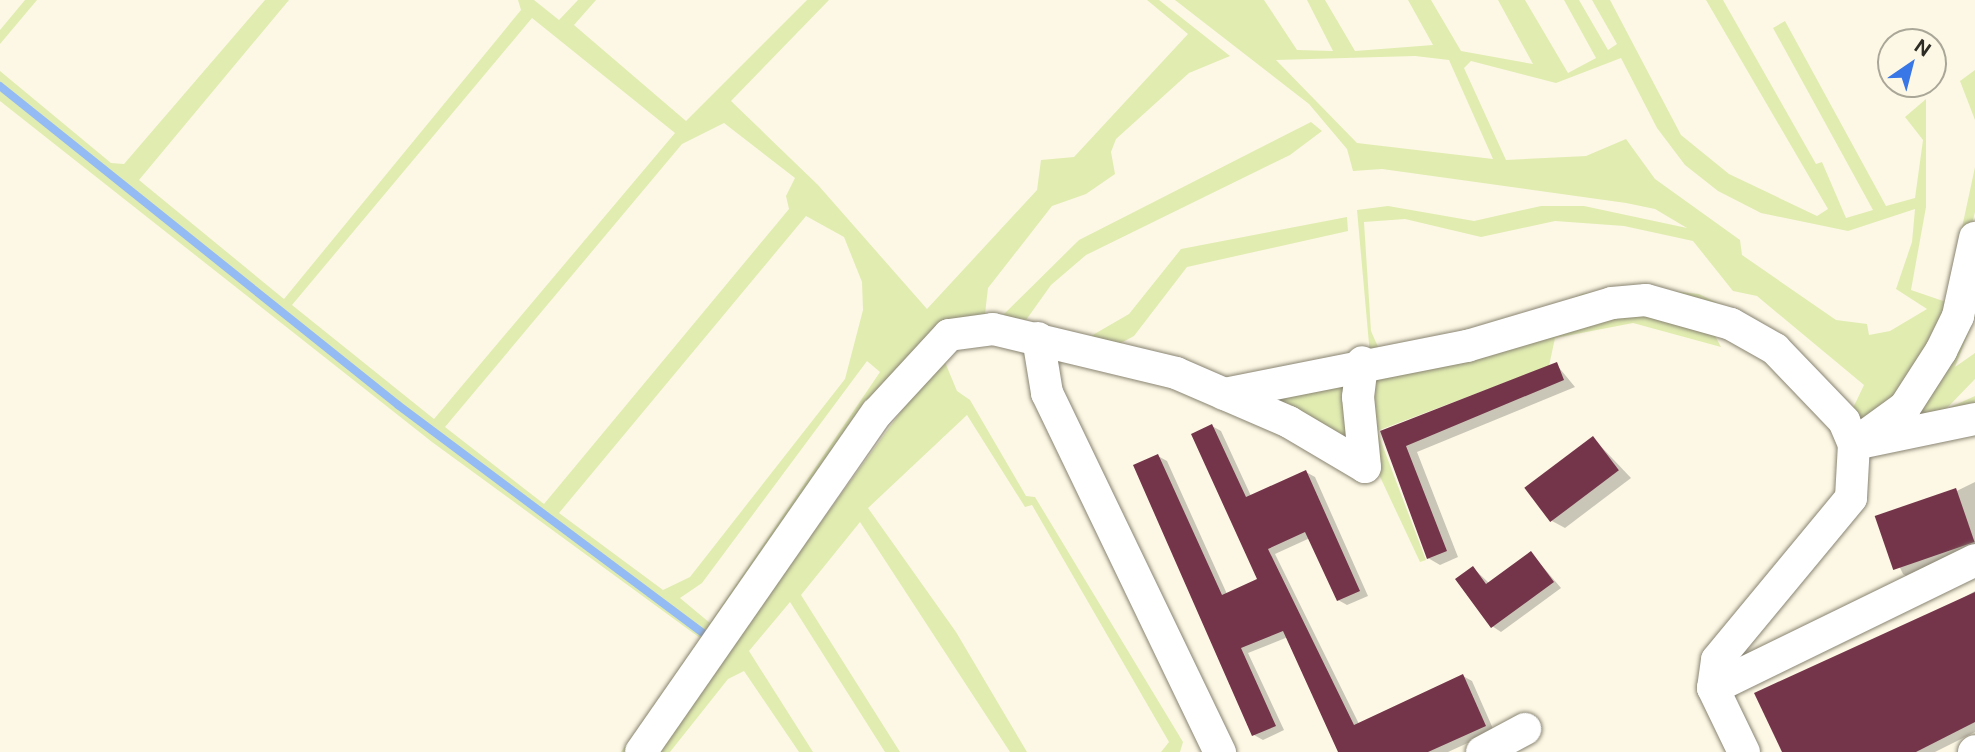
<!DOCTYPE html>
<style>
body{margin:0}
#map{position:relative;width:1975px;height:752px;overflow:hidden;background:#fdf8e5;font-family:"Public Sans",sans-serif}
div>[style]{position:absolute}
.green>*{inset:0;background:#e1ecb1}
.shadow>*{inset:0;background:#0003}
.stream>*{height:8px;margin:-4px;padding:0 4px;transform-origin:4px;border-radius:4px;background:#95bbf4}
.building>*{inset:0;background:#74354b;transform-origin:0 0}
.roads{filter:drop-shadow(0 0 2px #898473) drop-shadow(0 0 2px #898473)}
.minor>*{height:32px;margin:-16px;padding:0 16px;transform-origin:16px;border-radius:16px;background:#fff}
span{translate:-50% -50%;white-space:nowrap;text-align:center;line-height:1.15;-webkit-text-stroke:7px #fdf8e5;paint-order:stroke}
.north{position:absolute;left:1877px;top:28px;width:70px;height:70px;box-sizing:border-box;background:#fdf8e5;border:2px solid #aaa798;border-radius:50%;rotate:35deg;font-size:19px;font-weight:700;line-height:28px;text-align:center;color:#2e2d25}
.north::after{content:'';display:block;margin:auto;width:24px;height:32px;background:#3977e6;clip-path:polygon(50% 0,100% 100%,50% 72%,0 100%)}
</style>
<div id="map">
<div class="green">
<i style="clip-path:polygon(25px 0,37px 0,0 44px,0 30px)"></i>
<i style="clip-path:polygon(evenodd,265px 0,289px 0,139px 180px,284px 299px,521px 10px,518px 0,534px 0,559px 20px,578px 0,596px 0,574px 25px,686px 121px,807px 0,829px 0,731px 101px,818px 185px,927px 309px,1037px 190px,1041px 160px,1074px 157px,1188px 34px,1147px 0,1159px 0,1230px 56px,1189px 73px,1116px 139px,1111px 152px,1115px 174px,1086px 194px,1052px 206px,988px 288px,985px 314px,956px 320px,631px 752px,621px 752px,700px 638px,432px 442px,0 101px,0 88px,397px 407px,705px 635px,399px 404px,0 83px,0 71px,111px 163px,124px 164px,265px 0,532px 18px,675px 133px,434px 419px,292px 305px,532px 18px,265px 0,724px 123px,795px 178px,786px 196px,789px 209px,544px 504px,445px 427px,682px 144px,724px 123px,265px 0,806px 216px,844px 237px,862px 282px,863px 310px,845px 379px,690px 577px,663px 590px,559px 513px,806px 216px,265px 0,867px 361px,880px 372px,710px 623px,680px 598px,702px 583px,867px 361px)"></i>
<i style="clip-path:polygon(evenodd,1175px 0,1264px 0,1297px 50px,1333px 51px,1307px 0,1325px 0,1355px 51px,1433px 45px,1408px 0,1431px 0,1461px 51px,1533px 64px,1498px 0,1525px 0,1568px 73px,1596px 58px,1564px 0,1579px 0,1608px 50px,1617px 44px,1592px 0,1610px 0,1681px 135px,1729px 174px,1817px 216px,1828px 209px,1706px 0,1723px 0,1816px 164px,1822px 162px,1846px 218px,1873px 210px,1773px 28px,1785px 21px,1886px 206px,1915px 198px,1923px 140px,1905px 117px,1926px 99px,1926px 207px,1911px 290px,1946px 302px,1975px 167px,1975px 212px,1944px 334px,1903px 401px,1861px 420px,1847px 418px,1826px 402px,1790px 361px,1735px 321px,1654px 293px,1603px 295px,1530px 325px,1370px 355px,1357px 210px,1388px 206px,1474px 221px,1541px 206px,1584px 206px,1687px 228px,1655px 209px,1626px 203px,1382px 169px,1353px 171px,1347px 149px,1309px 104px,1175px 0,1415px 56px,1449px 60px,1493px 159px,1357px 143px,1276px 60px,1415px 56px,1175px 0,1621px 58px,1657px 128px,1685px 165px,1718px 191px,1761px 213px,1848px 231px,1915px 209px,1912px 242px,1896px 289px,1927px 309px,1890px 331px,1869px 335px,1867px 324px,1836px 320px,1742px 255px,1740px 240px,1655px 179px,1626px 139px,1586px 156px,1506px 160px,1464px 68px,1471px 61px,1556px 83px,1621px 58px,1175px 0,1405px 219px,1481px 237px,1555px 221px,1624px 226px,1693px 241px,1733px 291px,1757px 296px,1864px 385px,1853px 408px,1761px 324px,1699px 294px,1626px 286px,1582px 294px,1526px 319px,1378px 347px,1371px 331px,1364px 222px,1405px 219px)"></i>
<i style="clip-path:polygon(1975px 70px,1975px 120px,1960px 81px)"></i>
<i style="clip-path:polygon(1311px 122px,1322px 131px,1290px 155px,1086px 255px,1051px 285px,1026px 320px,1002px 316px,1079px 240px)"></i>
<i style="clip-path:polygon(1347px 217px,1348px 231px,1187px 267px,1134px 336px,1119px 344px,1091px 336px,1129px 314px,1181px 249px)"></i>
<i style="clip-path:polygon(1975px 259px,1975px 316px,1955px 367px,1975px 353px,1975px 379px,1946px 409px,1975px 396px,1975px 412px,1891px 424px)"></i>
<i style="clip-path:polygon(1615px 312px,1708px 323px,1721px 347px,1633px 323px,1555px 338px,1549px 366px,1377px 431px,1426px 560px,1420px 562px,1374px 464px,1370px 372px)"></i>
<i style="clip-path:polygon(942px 355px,957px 391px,970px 400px,1026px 496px,1035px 497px,1183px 742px,1180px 752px,1161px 752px,1169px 742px,1032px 505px,1025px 507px,967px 415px,868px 508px,956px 632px,1027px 752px,1010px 752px,860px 522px,801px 595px,900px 752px,885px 752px,790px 602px,749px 651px,813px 752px,799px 752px,744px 671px,728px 679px,670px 752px,654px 752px)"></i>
<i style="clip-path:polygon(1343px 375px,1358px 455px,1245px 393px)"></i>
</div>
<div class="shadow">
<i style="clip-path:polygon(1556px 364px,1575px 387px,1417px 452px,1458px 557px,1440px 565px,1428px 558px,1382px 432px)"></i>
<i style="clip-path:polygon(1212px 426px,1221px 431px,1251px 496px,1306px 472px,1315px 477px,1368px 596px,1347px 605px,1338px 600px,1310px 538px,1275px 554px,1359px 724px,1463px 676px,1472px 681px,1494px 731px,1448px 752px,1340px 752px,1288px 637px,1248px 653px,1284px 730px,1263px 740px,1254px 735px,1158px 456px,1167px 461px,1227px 594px,1259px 580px)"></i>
<i style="clip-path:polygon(1593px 438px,1631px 478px,1565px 528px,1552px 521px)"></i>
<i style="clip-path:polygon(1975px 482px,1975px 549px,1911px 579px,1903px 574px,1881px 528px)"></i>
<i style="clip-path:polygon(1531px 553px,1561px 588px,1501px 632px,1492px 626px,1473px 568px,1489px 583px)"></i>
<i style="clip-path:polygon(1975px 591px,1975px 732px,1935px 752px,1783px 752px,1923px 621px)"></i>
</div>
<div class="stream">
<i style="left:0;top:86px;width:510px;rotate:38.71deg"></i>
<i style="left:398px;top:405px;width:382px;rotate:36.8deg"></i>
</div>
<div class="building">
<i style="clip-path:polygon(1557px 362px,1564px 380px,1406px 446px,1447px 551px,1427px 559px,1380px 431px)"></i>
<i style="clip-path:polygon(1212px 424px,1246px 497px,1306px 470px,1360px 591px,1337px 601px,1305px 532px,1268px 549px,1354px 725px,1463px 674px,1486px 726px,1428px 752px,1338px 752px,1283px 631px,1241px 648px,1276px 726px,1252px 736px,1133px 465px,1158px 454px,1222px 595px,1257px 579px,1191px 434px)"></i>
<i style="left:1593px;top:436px;width:43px;height:86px;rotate:53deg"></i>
<i style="left:1956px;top:488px;width:57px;height:86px;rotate:71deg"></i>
<i style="clip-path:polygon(1531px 551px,1554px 582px,1491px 628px,1455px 579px,1473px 566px,1486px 584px)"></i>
<i style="clip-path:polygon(1975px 592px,1975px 722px,1916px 752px,1782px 752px,1754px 693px)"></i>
</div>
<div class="roads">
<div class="minor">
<i style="left:1038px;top:338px;width:56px;rotate:80.7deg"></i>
<i style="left:1047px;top:393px;width:399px;rotate:64.3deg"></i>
<i style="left:1224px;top:394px;width:248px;rotate:-11.2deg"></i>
<i style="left:1467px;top:346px;width:151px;rotate:-16.5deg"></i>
<i style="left:1612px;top:303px;width:34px;rotate:-5deg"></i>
<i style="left:1646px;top:300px;width:88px;rotate:15.8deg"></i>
<i style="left:1731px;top:324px;width:51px;rotate:29.6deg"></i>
<i style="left:1775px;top:349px;width:100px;rotate:46.2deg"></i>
<i style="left:1844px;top:421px;width:25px;rotate:67deg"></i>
<i style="left:1854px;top:444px;width:54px;rotate:93.2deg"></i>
<i style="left:1851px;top:498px;width:210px;rotate:129.6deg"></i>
<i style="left:1717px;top:660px;width:28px;rotate:98deg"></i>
<i style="left:1713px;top:688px;width:71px;rotate:64.2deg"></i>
<i style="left:1859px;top:443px;width:118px;rotate:-11.7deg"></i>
<i style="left:1854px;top:444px;width:63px;rotate:-36deg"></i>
<i style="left:1905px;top:407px;width:67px;rotate:-57.3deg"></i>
<i style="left:1941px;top:351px;width:39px;rotate:-64deg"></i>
<i style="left:1958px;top:316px;width:80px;rotate:-77.7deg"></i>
<i style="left:1713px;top:688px;width:292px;rotate:-26deg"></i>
<i style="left:641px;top:752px;width:413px;rotate:-55.2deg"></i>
<i style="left:877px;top:413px;width:106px;rotate:-47.3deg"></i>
<i style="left:949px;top:335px;width:44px;rotate:-7.8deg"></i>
<i style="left:993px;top:329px;width:188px;rotate:13.5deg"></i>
<i style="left:1176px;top:373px;width:123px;rotate:23.4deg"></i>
<i style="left:1289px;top:422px;width:88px;rotate:30.6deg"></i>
<i style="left:1365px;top:467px;width:70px;rotate:-95.7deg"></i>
<i style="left:1358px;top:397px;width:35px;rotate:-83deg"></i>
<i style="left:1482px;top:752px;width:49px;rotate:-28.1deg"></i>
<i style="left:1974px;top:752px;width:1px;rotate:-45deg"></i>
</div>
</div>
<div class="north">N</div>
</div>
